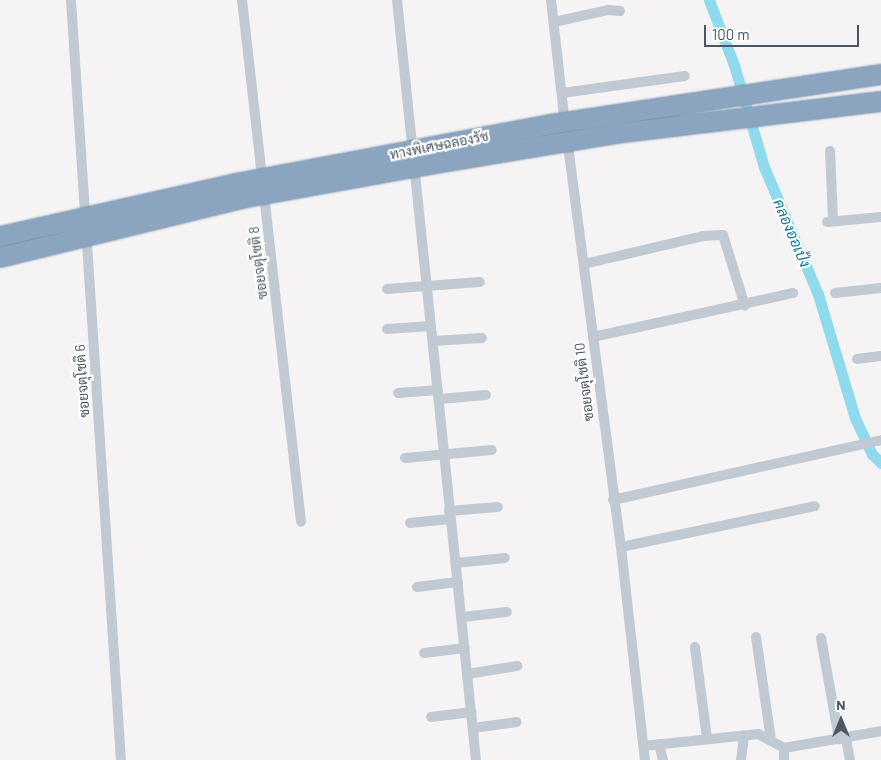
<!DOCTYPE html>
<meta charset="utf-8">
<style>
body{margin:0}
#map{position:relative;width:881px;height:760px;overflow:hidden;background:#f5f3f3;font-family:Barlow,Sarabun,sans-serif}
div>[style]{position:absolute}
.canal>*{height:11px;margin:-5.5px;padding:0 5.5px;transform-origin:5.5px;border-radius:5.5px;background:#90daee}
.minor>*{height:10px;margin:-5px;padding:0 5px;transform-origin:5px;border-radius:5px;background:#c1cad2}
.bridges{filter:drop-shadow(0 0 1px #7690ad) drop-shadow(0 0 1px #7690ad)}
.motorway-bridge>*{height:19px;margin:-9.5px;padding:0 9.5px;transform-origin:9.5px;border-radius:9.5px;background:#8ba5c1}
span{translate:-50% -50%;white-space:nowrap;text-align:center;line-height:1.15;-webkit-text-stroke:4.5px #fff;paint-order:stroke}
.street-label{font-size:14px;color:#4a5661}
.water-label{font-size:15px;color:#0c7c9b;font-style:italic}
.north{position:absolute;left:816px;top:695px;width:50px;height:50px;-webkit-text-stroke:4px #fff;paint-order:stroke;rotate:0deg;font-size:14px;font-weight:700;line-height:20px;text-align:center;color:#4a5661}
.north::after{content:'';display:block;margin:auto;width:18px;height:22px;background:#4a5661;clip-path:polygon(50% 0,100% 100%,50% 72%,0 100%)}
.scale{position:absolute;left:704px;top:25px;width:155px;height:22px;box-sizing:border-box;border:2px solid #4a5661;border-top:0;padding-left:6px;font-size:15px;line-height:18px;white-space:nowrap;color:#4a5661;-webkit-text-stroke:4px #fff;paint-order:stroke}
</style>
<div id="map">
<div class="canal">
<i style="left:709px;top:0;width:70px;rotate:69deg"></i>
<i style="left:734px;top:65px;width:106px;rotate:73.6deg"></i>
<i style="left:764px;top:167px;width:138px;rotate:67deg"></i>
<i style="left:818px;top:294px;width:129px;rotate:73.4deg"></i>
<i style="left:855px;top:418px;width:40px;rotate:65deg"></i>
<i style="left:872px;top:454px;width:13px;rotate:45deg"></i>
</div>
<div class="minor">
<i style="left:71px;top:0;width:762px;rotate:86.24deg"></i>
<i style="left:242px;top:0;width:525px;rotate:83.55deg"></i>
<i style="left:397px;top:0;width:764px;rotate:84.07deg"></i>
<i style="left:551px;top:0;width:125px;rotate:83.6deg"></i>
<i style="left:554px;top:22px;width:55px;rotate:-12.5deg"></i>
<i style="left:608px;top:10px;width:12px;rotate:5deg"></i>
<i style="left:562px;top:93px;width:124px;rotate:-7.9deg"></i>
<i style="left:567px;top:138px;width:413px;rotate:82.5deg"></i>
<i style="left:621px;top:547px;width:214px;rotate:83.6deg"></i>
<i style="left:830px;top:151px;width:70px;rotate:87.5deg"></i>
<i style="left:827px;top:222px;width:54px;rotate:-5.3deg"></i>
<i style="left:584px;top:264px;width:122px;rotate:-13.2deg"></i>
<i style="left:703px;top:236px;width:20px;rotate:-3deg"></i>
<i style="left:723px;top:235px;width:74px;rotate:72.8deg"></i>
<i style="left:387px;top:289px;width:93px;rotate:-4.3deg"></i>
<i style="left:835px;top:293px;width:46px;rotate:-6.2deg"></i>
<i style="left:387px;top:329px;width:43px;rotate:-4deg"></i>
<i style="left:593px;top:337px;width:205px;rotate:-12.4deg"></i>
<i style="left:433px;top:341px;width:49px;rotate:-3.5deg"></i>
<i style="left:857px;top:359px;width:24px;rotate:-7deg"></i>
<i style="left:398px;top:393px;width:40px;rotate:-4.3deg"></i>
<i style="left:439px;top:399px;width:47px;rotate:-4.9deg"></i>
<i style="left:405px;top:458px;width:87px;rotate:-5.3deg"></i>
<i style="left:613px;top:500px;width:275px;rotate:-12.6deg"></i>
<i style="left:449px;top:511px;width:49px;rotate:-4.7deg"></i>
<i style="left:410px;top:523px;width:40px;rotate:-5.7deg"></i>
<i style="left:621px;top:547px;width:198px;rotate:-11.9deg"></i>
<i style="left:456px;top:563px;width:49px;rotate:-5.8deg"></i>
<i style="left:417px;top:587px;width:41px;rotate:-7deg"></i>
<i style="left:462px;top:617px;width:45px;rotate:-6.3deg"></i>
<i style="left:756px;top:637px;width:104px;rotate:81.7deg"></i>
<i style="left:821px;top:638px;width:103px;rotate:79.9deg"></i>
<i style="left:695px;top:647px;width:92px;rotate:82.5deg"></i>
<i style="left:424px;top:653px;width:41px;rotate:-7deg"></i>
<i style="left:467px;top:674px;width:51px;rotate:-9.1deg"></i>
<i style="left:431px;top:717px;width:41px;rotate:-7deg"></i>
<i style="left:473px;top:728px;width:44px;rotate:-7.8deg"></i>
<i style="left:846px;top:738px;width:22px;rotate:80deg"></i>
<i style="left:659px;top:744px;width:16px;rotate:76deg"></i>
<i style="left:644px;top:746px;width:115px;rotate:-6deg"></i>
<i style="left:758px;top:734px;width:30px;rotate:28deg"></i>
<i style="left:784px;top:748px;width:98px;rotate:-9.9deg"></i>
<i style="left:784px;top:748px;width:12px;rotate:90deg"></i>
<i style="left:741px;top:760px;width:25px;rotate:-83deg"></i>
</div>
<div class="bridges">
<div class="motorway-bridge">
<i style="left:0;top:236px;width:241px;rotate:-12.7deg"></i>
<i style="left:235px;top:183px;width:320px;rotate:-10.6deg"></i>
<i style="left:550px;top:124px;width:335px;rotate:-8.6deg"></i>
<i style="left:0;top:257px;width:253px;rotate:-13.7deg"></i>
<i style="left:246px;top:197px;width:186px;rotate:-10.2deg"></i>
<i style="left:429px;top:164px;width:190px;rotate:-9.4deg"></i>
<i style="left:616px;top:133px;width:267px;rotate:-6.9deg"></i>
</div>
</div>
<div class="street-label">
<span style="left:439px;top:145px;rotate:-11deg">ทางพิเศษฉลองรัช</span>
<span style="left:258px;top:263px;rotate:-97deg">ซอยจตุโชติ 8</span>
<span style="left:82px;top:381px;rotate:-94deg">ซอยจตุโชติ 6</span>
<span style="left:584px;top:382px;rotate:-97deg">ซอยจตุโชติ 10</span>
</div>
<div class="water-label">
<span style="left:792px;top:233px;rotate:67deg">คลองออเป้ง</span>
</div>
<div class="north">N</div>
<div class="scale">100 m</div>
</div>
